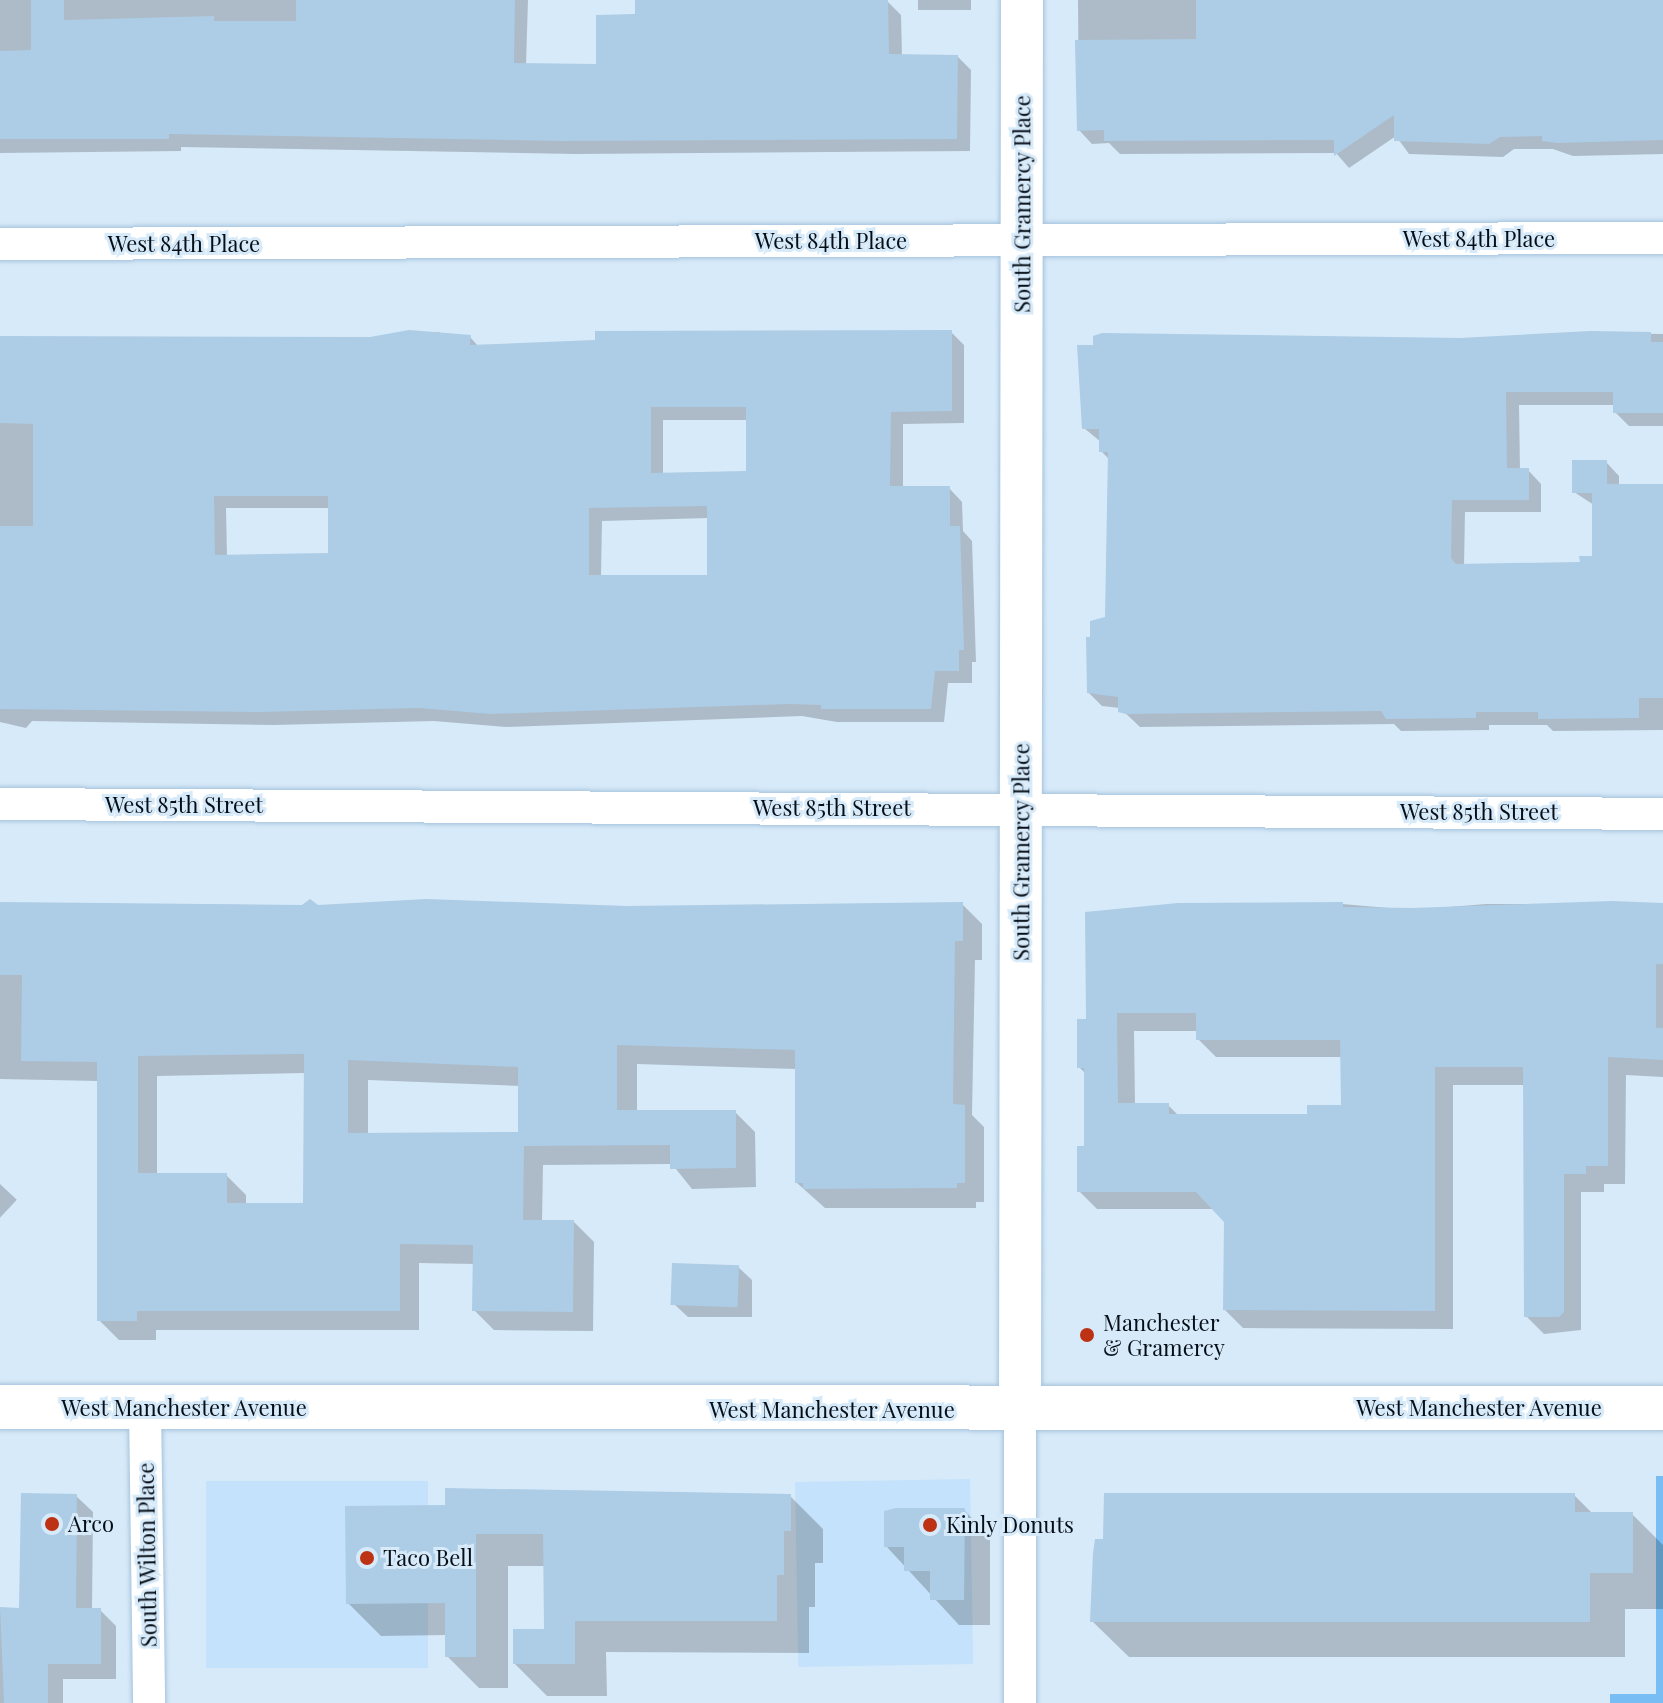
<!DOCTYPE html>
<style>
body{margin:0}
#map{position:relative;width:1663px;height:1703px;overflow:hidden;background:#d7eaf9;font-family:"Playfair Display",serif}
div>[style]{position:absolute}
.built>*{inset:0;background:#c4e2fb;transform-origin:0 0}
.green>*{inset:0;background:#78bef5}
.shadow>*{inset:0;background:#0003;transform-origin:0 0}
.building>*{inset:0;background:#adcce5;transform-origin:0 0}
.roads{filter:drop-shadow(0 0 2px #a5c3dd) drop-shadow(0 0 2px #a5c3dd)}
.minor>*{height:32px;margin:-16px;padding:0 16px;transform-origin:16px;border-radius:16px;background:#fff}
.tertiary>*{height:42px;margin:-21px;padding:0 21px;transform-origin:21px;border-radius:21px;background:#fff}
.primary>*{height:44px;margin:-22px;padding:0 22px;transform-origin:22px;border-radius:22px;background:#fff}
.dots>*{width:22px;height:22px;translate:-50% -50%;box-sizing:border-box;border:4px solid #d7eaf9;border-radius:50%}
span{translate:-50% -50%;white-space:nowrap;text-align:center;line-height:1.15;-webkit-text-stroke:6px #d7eaf9;paint-order:stroke}
.street-label{font-size:22px;color:#050e17}
.poi-label{font-size:22px;color:#050e17}
.left{translate:0 -50%;text-align:left}
</style>
<div id="map">
<div class="built">
<i style="left:970px;top:1479px;width:185px;height:175px;rotate:89deg"></i>
<i style="left:428px;top:1481px;width:187px;height:222px;rotate:90deg"></i>
</div>
<div class="green">
<i style="clip-path:polygon(1656px 1476px,1663px 1476px,1663px 1703px,1610px 1703px,1610px 1694px,1656px 1694px)"></i>
</div>
<div class="shadow">
<i style="clip-path:polygon(0 0,528px 0,526px 65px,598px 66px,637px 16px,637px 0,888px 2px,901px 15px,902px 56px,958px 57px,971px 70px,970px 151px,576px 154px,181px 147px,181px 151px,0 153px)"></i>
<i style="left:918px;top:0;width:53px;height:10px"></i>
<i style="clip-path:polygon(1078px 0,1663px 0,1663px 154px,1573px 156px,1553px 149px,1514px 149px,1503px 157px,1409px 154px,1396px 136px,1349px 168px,1336px 153px,1120px 154px,1109px 143px,1092px 144px,1079px 130px)"></i>
<i style="clip-path:polygon(evenodd,439px 332px,444px 337px,470px 337px,479px 347px,951px 332px,964px 345px,964px 423px,903px 424px,903px 488px,949px 488px,962px 502px,963px 531px,972px 541px,976px 662px,972px 662px,972px 683px,948px 683px,944px 722px,837px 722px,802px 716px,506px 727px,434px 721px,274px 725px,32px 721px,26px 728px,0 722px,0 338px,370px 339px,439px 332px,663px 420px,748px 420px,748px 473px,663px 475px,663px 420px,439px 332px,226px 508px,330px 508px,330px 555px,227px 557px,226px 508px,439px 332px,709px 518px,709px 577px,601px 577px,602px 521px,709px 518px)"></i>
<i style="clip-path:polygon(1590px 333px,1663px 334px,1663px 426px,1629px 426px,1615px 412px,1615px 405px,1519px 405px,1520px 470px,1528px 470px,1541px 484px,1541px 512px,1465px 512px,1464px 566px,1582px 564px,1594px 558px,1594px 505px,1574px 492px,1606px 462px,1619px 476px,1619px 486px,1663px 486px,1663px 730px,1553px 731px,1547px 725px,1489px 725px,1489px 730px,1401px 731px,1394px 724px,1140px 727px,1120px 708px,1102px 706px,1089px 693px,1092px 639px,1107px 619px,1110px 460px,1101px 451px,1101px 442px,1084px 428px,1460px 340px)"></i>
<i style="clip-path:polygon(evenodd,0 903px,627px 908px,962px 904px,982px 924px,982px 960px,975px 960px,972px 1115px,984px 1127px,984px 1202px,976px 1202px,976px 1208px,825px 1208px,797px 1183px,797px 1069px,637px 1064px,637px 1112px,735px 1112px,755px 1132px,756px 1187px,692px 1189px,672px 1164px,543px 1165px,542px 1222px,574px 1222px,594px 1242px,593px 1331px,494px 1330px,474px 1310px,475px 1264px,419px 1263px,419px 1330px,156px 1330px,156px 1340px,119px 1340px,99px 1320px,99px 1081px,0 1079px,0 903px,305px 1073px,305px 1205px,246px 1205px,246px 1195px,226px 1175px,157px 1175px,157px 1076px,305px 1073px,0 903px,368px 1080px,520px 1086px,520px 1134px,368px 1134px,368px 1080px)"></i>
<i style="clip-path:polygon(evenodd,1342px 904px,1412px 910px,1486px 904px,1663px 904px,1663px 1077px,1626px 1075px,1625px 1184px,1604px 1184px,1604px 1192px,1581px 1192px,1581px 1330px,1544px 1334px,1526px 1316px,1525px 1085px,1453px 1085px,1453px 1329px,1243px 1328px,1225px 1310px,1226px 1221px,1215px 1209px,1097px 1209px,1079px 1191px,1086px 1148px,1086px 1074px,1079px 1067px,1088px 1021px,1342px 904px,1134px 1031px,1198px 1031px,1198px 1039px,1216px 1057px,1342px 1057px,1343px 1107px,1309px 1116px,1179px 1116px,1168px 1105px,1135px 1105px,1134px 1031px)"></i>
<i style="left:0;top:1184px;width:23px;height:151px;rotate:43deg"></i>
<i style="clip-path:polygon(738px 1267px,752px 1280px,752px 1317px,688px 1317px,674px 1304px)"></i>
<i style="clip-path:polygon(1574px 1495px,1593px 1514px,1632px 1514px,1663px 1545px,1663px 1609px,1625px 1609px,1625px 1657px,1129px 1657px,1092px 1621px)"></i>
<i style="clip-path:polygon(76px 1496px,93px 1512px,92px 1610px,100px 1610px,116px 1626px,116px 1679px,63px 1679px,63px 1703px,0 1703px,0 1609px,21px 1610px)"></i>
<i style="clip-path:polygon(790px 1496px,823px 1529px,823px 1563px,815px 1563px,815px 1607px,809px 1607px,809px 1653px,606px 1652px,607px 1696px,547px 1696px,515px 1664px,546px 1631px,545px 1566px,508px 1566px,508px 1688px,479px 1688px,447px 1656px,447px 1635px,381px 1636px,348px 1603px,447px 1507px)"></i>
<i style="clip-path:polygon(964px 1510px,990px 1537px,990px 1625px,959px 1625px,886px 1546px)"></i>
</div>
<div class="building">
<i style="clip-path:polygon(31px 0,64px 0,64px 20px,214px 16px,214px 21px,296px 21px,296px 0,515px 0,514px 63px,596px 64px,596px 15px,635px 14px,635px 0,888px 0,889px 54px,958px 55px,957px 139px,562px 141px,169px 134px,169px 139px,0 139px,0 51px,31px 50px)"></i>
<i style="clip-path:polygon(1196px 0,1663px 0,1663px 140px,1558px 143px,1542px 141px,1542px 136px,1500px 137px,1489px 144px,1394px 141px,1394px 115px,1334px 156px,1334px 140px,1104px 141px,1104px 130px,1077px 131px,1075px 40px,1196px 39px)"></i>
<i style="clip-path:polygon(evenodd,409px 330px,471px 335px,470px 345px,595px 340px,595px 331px,952px 330px,952px 411px,891px 412px,890px 486px,950px 486px,950px 526px,960px 526px,964px 650px,959px 650px,959px 671px,935px 671px,931px 709px,821px 709px,821px 705px,788px 704px,491px 714px,419px 708px,259px 712px,0 709px,0 526px,33px 526px,33px 424px,0 423px,0 336px,370px 337px,409px 330px,651px 407px,746px 407px,746px 471px,651px 473px,651px 407px,409px 330px,214px 496px,328px 496px,328px 553px,215px 555px,214px 496px,409px 330px,707px 506px,707px 575px,589px 575px,589px 508px,707px 506px)"></i>
<i style="clip-path:polygon(1590px 331px,1651px 332px,1651px 342px,1663px 342px,1663px 413px,1613px 413px,1613px 392px,1506px 392px,1507px 468px,1529px 468px,1529px 500px,1452px 500px,1451px 558px,1456px 564px,1580px 562px,1579px 556px,1592px 556px,1592px 493px,1572px 493px,1572px 460px,1607px 460px,1607px 484px,1663px 484px,1663px 698px,1639px 698px,1639px 718px,1538px 719px,1538px 712px,1476px 712px,1476px 718px,1386px 719px,1381px 711px,1126px 714px,1118px 712px,1118px 697px,1087px 693px,1086px 637px,1090px 637px,1090px 621px,1105px 617px,1108px 452px,1099px 452px,1099px 429px,1082px 429px,1077px 345px,1093px 345px,1093px 336px,1102px 333px,1460px 338px)"></i>
<i style="clip-path:polygon(evenodd,310px 899px,318px 905px,426px 899px,627px 906px,963px 902px,963px 941px,955px 941px,953px 1104px,965px 1105px,965px 1183px,957px 1183px,957px 1188px,803px 1189px,803px 1183px,795px 1183px,795px 1050px,617px 1045px,617px 1110px,736px 1110px,736px 1168px,670px 1169px,670px 1145px,524px 1146px,523px 1220px,574px 1220px,573px 1312px,472px 1311px,473px 1245px,400px 1244px,400px 1311px,137px 1311px,137px 1321px,97px 1321px,97px 1062px,21px 1061px,22px 975px,0 975px,0 902px,302px 905px,310px 899px,304px 1054px,303px 1203px,227px 1203px,227px 1173px,138px 1173px,138px 1056px,304px 1054px,310px 899px,348px 1060px,518px 1067px,518px 1132px,348px 1133px,348px 1060px)"></i>
<i style="clip-path:polygon(evenodd,1612px 901px,1663px 903px,1663px 964px,1656px 964px,1656px 1028px,1663px 1028px,1663px 1060px,1608px 1057px,1608px 1166px,1586px 1166px,1586px 1174px,1564px 1174px,1564px 1312px,1559px 1317px,1524px 1317px,1523px 1067px,1435px 1067px,1435px 1311px,1223px 1310px,1224px 1222px,1196px 1192px,1077px 1192px,1077px 1146px,1084px 1146px,1084px 1068px,1077px 1068px,1077px 1019px,1086px 1019px,1085px 912px,1178px 903px,1343px 902px,1343px 907px,1412px 908px,1612px 901px,1117px 1013px,1196px 1013px,1196px 1040px,1340px 1040px,1341px 1105px,1307px 1105px,1307px 1114px,1169px 1114px,1169px 1103px,1118px 1103px,1117px 1013px)"></i>
<i style="left:672px;top:1263px;width:67px;height:42px;rotate:2deg"></i>
<i style="clip-path:polygon(445px 1488px,791px 1494px,791px 1531px,784px 1531px,784px 1575px,777px 1575px,777px 1621px,575px 1621px,575px 1664px,513px 1664px,513px 1629px,544px 1629px,543px 1534px,476px 1534px,476px 1657px,445px 1657px,445px 1603px,346px 1604px,345px 1506px,445px 1505px)"></i>
<i style="clip-path:polygon(21px 1493px,77px 1494px,76px 1608px,101px 1608px,101px 1664px,48px 1664px,48px 1703px,4px 1703px,0 1607px,19px 1608px)"></i>
<i style="clip-path:polygon(1104px 1493px,1575px 1493px,1575px 1512px,1633px 1512px,1633px 1573px,1590px 1573px,1590px 1622px,1090px 1622px,1093px 1553px,1095px 1539px,1103px 1539px)"></i>
<i style="clip-path:polygon(896px 1508px,965px 1508px,964px 1600px,930px 1600px,930px 1571px,904px 1571px,904px 1547px,884px 1547px,884px 1511px)"></i>
</div>
<div class="roads">
<div class="minor">
<i style="left:0;top:244px;width:1663px;rotate:-0.21deg"></i>
<i style="left:0;top:804px;width:1663px;rotate:0.34deg"></i>
<i style="left:145px;top:1408px;width:295px;rotate:89.2deg"></i>
<i style="left:1020px;top:1703px;width:292px;rotate:-90deg"></i>
</div>
<div class="tertiary">
<i style="left:1020px;top:1411px;width:1411px;rotate:-89.92deg"></i>
</div>
<div class="primary">
<i style="left:0;top:1407px;width:1663px;rotate:0.03deg"></i>
</div>
</div>
<div class="dots">
<i style="left:1087px;top:1335px;background:#bc3213"></i>
<i style="left:52px;top:1524px;background:#bc3213"></i>
<i style="left:930px;top:1525px;background:#bc3213"></i>
<i style="left:367px;top:1558px;background:#bc3213"></i>
</div>
<div class="street-label">
<span style="left:1022px;top:204px;rotate:-90deg">South Gramercy Place</span>
<span style="left:1479px;top:239px">West 84th Place</span>
<span style="left:831px;top:241px">West 84th Place</span>
<span style="left:184px;top:244px">West 84th Place</span>
<span style="left:184px;top:805px">West 85th Street</span>
<span style="left:832px;top:808px">West 85th Street</span>
<span style="left:1479px;top:812px">West 85th Street</span>
<span style="left:1021px;top:852px;rotate:-90deg">South Gramercy Place</span>
<span style="left:184px;top:1408px">West Manchester Avenue</span>
<span style="left:1479px;top:1408px">West Manchester Avenue</span>
<span style="left:832px;top:1410px">West Manchester Avenue</span>
<span style="left:147px;top:1555px;rotate:-91deg">South Wilton Place</span>
</div>
<div class="poi-label">
<span class="left" style="left:1103px;top:1335px">Manchester<br>&amp; Gramercy</span>
<span class="left" style="left:68px;top:1524px">Arco</span>
<span class="left" style="left:946px;top:1525px">Kinly Donuts</span>
<span class="left" style="left:383px;top:1558px">Taco Bell</span>
</div>
</div>
